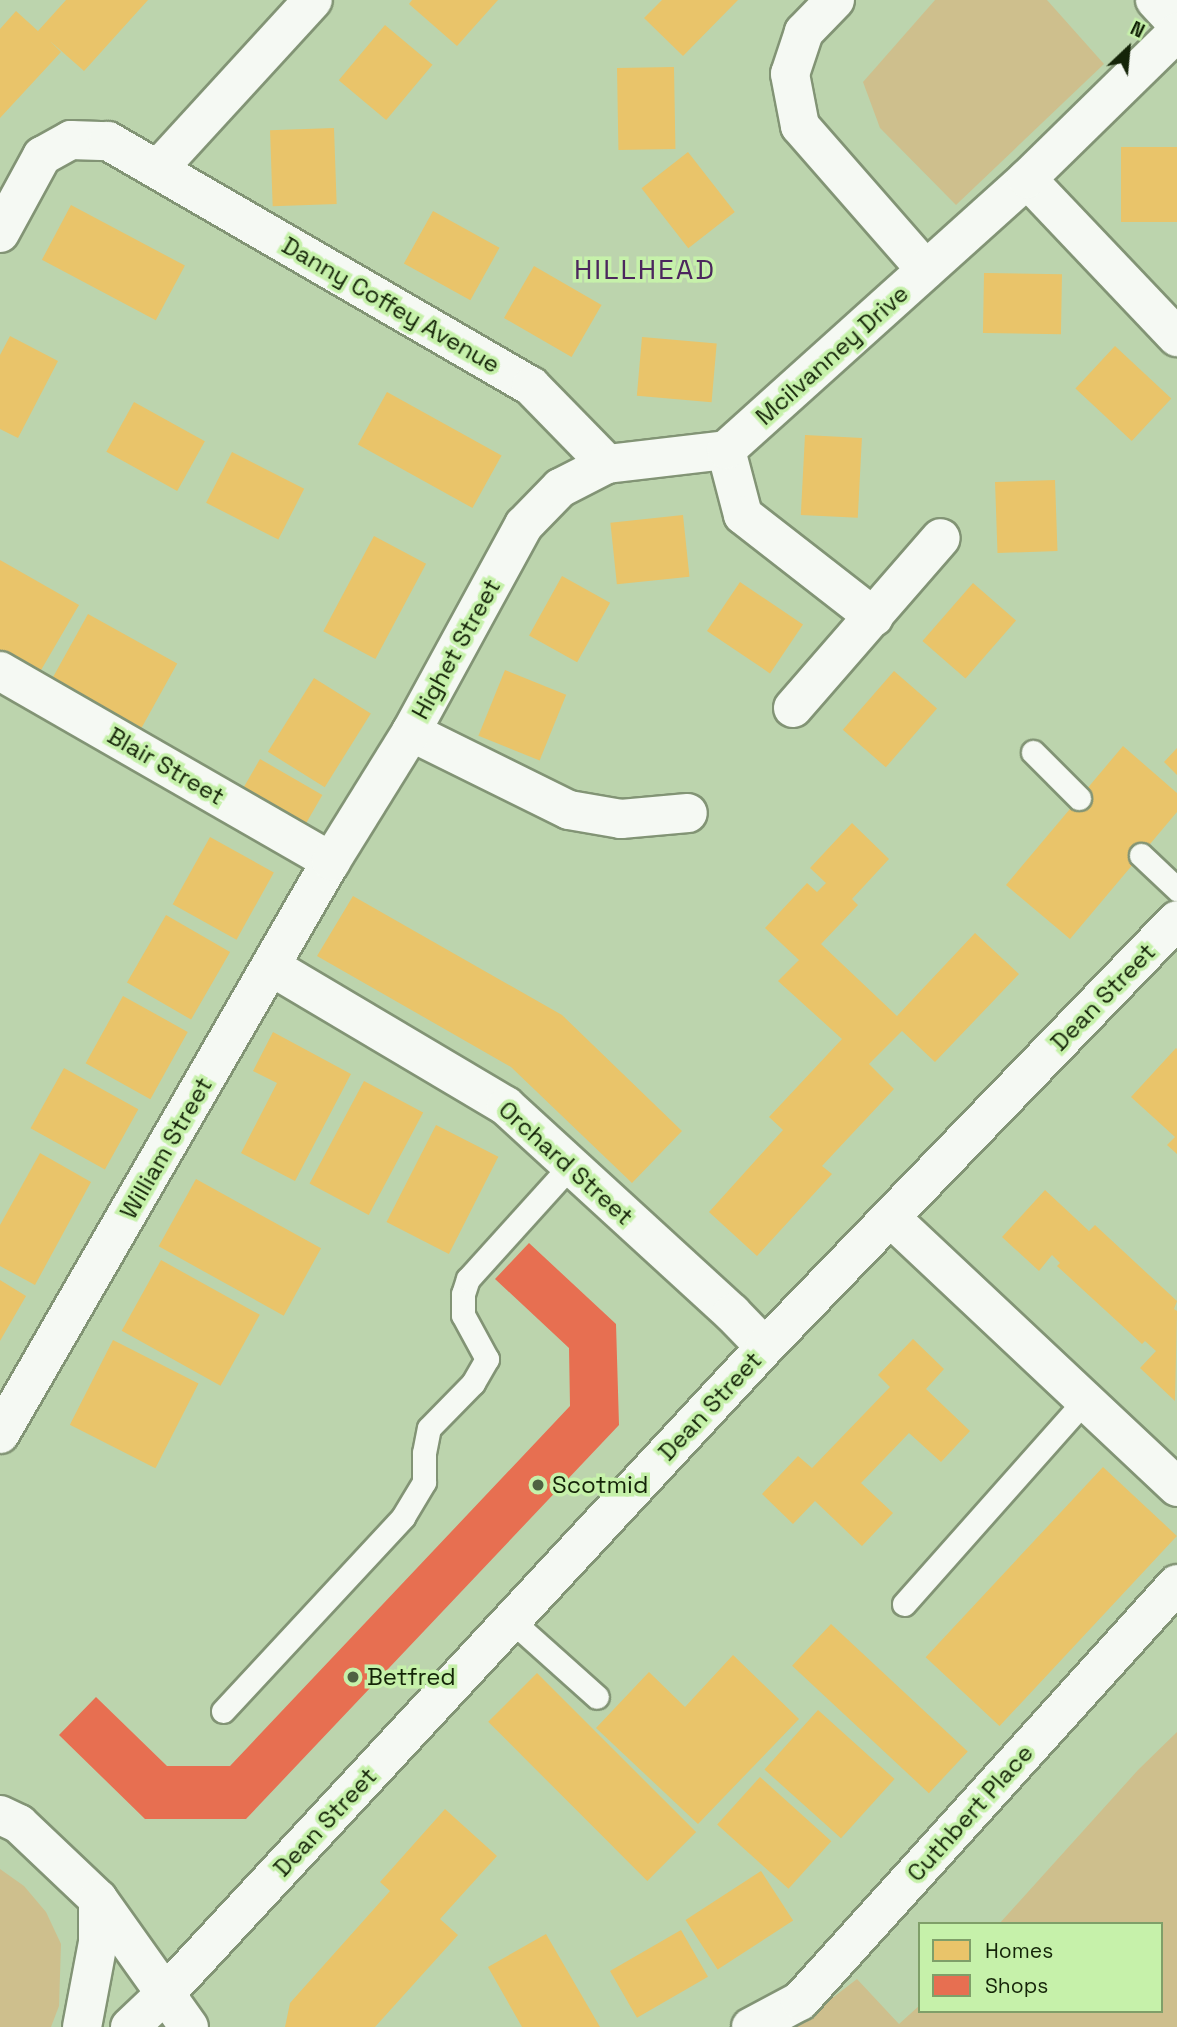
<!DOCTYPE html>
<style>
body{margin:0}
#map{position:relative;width:1177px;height:2027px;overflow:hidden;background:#bcd4ad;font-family:"Space Grotesk",sans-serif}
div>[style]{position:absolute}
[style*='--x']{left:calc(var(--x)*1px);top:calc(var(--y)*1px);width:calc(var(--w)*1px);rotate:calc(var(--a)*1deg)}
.green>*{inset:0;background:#cebf8d}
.homes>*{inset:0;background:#e9c46a;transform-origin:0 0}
.shops>*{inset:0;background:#e76f51}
.roads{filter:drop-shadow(2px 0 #829475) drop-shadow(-2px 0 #829475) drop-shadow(0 2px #829475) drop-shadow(0 -2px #829475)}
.lane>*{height:23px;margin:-11.5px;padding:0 11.5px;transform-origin:11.5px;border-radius:11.5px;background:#f5f9f3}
.street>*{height:38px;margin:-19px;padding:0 19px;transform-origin:19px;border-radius:19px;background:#f5f9f3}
.secondary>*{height:38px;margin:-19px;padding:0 19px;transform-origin:19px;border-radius:19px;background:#f5f9f3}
.primary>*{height:38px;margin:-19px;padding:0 19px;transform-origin:19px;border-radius:19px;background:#f5f9f3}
.dots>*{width:19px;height:19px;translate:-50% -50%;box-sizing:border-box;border:4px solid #c6f1aa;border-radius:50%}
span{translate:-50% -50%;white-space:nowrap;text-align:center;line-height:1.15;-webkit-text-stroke:7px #c6f1aa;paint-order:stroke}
.street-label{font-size:24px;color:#142408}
.poi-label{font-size:24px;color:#142408}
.left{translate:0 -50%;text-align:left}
.quarter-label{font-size:28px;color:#4c275e;letter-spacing:2px}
.legend{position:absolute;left:918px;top:1922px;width:245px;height:91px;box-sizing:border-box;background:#c6f1aa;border:2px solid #7f9f69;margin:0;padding:9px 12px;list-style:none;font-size:21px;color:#142408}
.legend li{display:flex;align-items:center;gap:14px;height:35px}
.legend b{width:35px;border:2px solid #7f9f69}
.north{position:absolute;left:1093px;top:14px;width:70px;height:70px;-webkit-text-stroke:5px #c6f1aa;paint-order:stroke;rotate:26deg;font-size:19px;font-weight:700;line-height:28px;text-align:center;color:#142408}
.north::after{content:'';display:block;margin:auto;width:24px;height:32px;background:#142408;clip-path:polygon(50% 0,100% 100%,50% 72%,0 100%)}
</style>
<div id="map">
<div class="green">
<div style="clip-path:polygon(935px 0,1047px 0,1104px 64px,956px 205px,880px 128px,863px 82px)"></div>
<div style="clip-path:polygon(1177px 1732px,1177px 2027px,783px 2027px,818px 2009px,857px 1979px,899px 2024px,920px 2005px,920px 2011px,1161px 2011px,1161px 1924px,999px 1924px,1138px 1770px)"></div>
<div style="clip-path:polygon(0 1869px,24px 1886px,46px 1912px,61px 1944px,59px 2006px,51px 2027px,0 2027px)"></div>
</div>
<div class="homes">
<div style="clip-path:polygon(66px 0,148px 0,84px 71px,50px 41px,61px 52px,0 118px,0 29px,16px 11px,38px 31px)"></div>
<div style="clip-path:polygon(412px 0,498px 0,457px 46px,409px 4px)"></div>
<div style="clip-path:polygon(662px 0,738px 0,683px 56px,644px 18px)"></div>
<div style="left:385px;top:25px;width:62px;height:72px;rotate:40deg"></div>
<div style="left:674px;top:67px;width:82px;height:57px;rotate:89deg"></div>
<div style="left:334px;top:128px;width:76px;height:64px;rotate:88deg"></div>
<div style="left:1177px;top:147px;width:75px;height:56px;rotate:90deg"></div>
<div style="left:688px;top:152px;width:76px;height:59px;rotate:52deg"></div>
<div style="left:71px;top:205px;width:129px;height:62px;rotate:28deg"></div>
<div style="left:433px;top:211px;width:76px;height:60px;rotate:29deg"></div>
<div style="left:534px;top:266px;width:78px;height:60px;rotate:30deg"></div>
<div style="left:984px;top:273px;width:78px;height:60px;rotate:1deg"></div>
<div style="clip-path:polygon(10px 336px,58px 361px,18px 438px,0 429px,0 355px)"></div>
<div style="left:642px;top:337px;width:75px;height:59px;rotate:5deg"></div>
<div style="left:1115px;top:346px;width:77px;height:58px;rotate:43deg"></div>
<div style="left:387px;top:392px;width:131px;height:60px;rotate:29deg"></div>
<div style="left:134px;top:402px;width:81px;height:57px;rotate:29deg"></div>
<div style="left:805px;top:435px;width:57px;height:80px;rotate:3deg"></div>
<div style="left:232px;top:452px;width:81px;height:57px;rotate:27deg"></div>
<div style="left:1055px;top:480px;width:71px;height:60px;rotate:88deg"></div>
<div style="left:683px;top:515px;width:62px;height:73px;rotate:84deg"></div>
<div style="left:374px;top:536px;width:59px;height:108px;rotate:28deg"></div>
<div style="clip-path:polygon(0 560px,79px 605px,37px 677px,0 656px)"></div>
<div style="left:562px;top:576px;width:55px;height:68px;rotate:29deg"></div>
<div style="left:740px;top:582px;width:76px;height:59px;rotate:34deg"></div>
<div style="left:973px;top:583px;width:57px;height:77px;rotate:41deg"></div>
<div style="left:88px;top:614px;width:102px;height:82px;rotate:29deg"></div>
<div style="left:505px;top:670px;width:66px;height:71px;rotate:22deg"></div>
<div style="left:894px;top:671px;width:57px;height:78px;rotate:41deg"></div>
<div style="left:314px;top:678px;width:67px;height:87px;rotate:32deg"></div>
<div style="clip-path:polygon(1123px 746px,1177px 793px,1177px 812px,1070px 939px,1006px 885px)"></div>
<div style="clip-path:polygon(1177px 748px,1177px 775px,1164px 762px)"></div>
<div style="left:260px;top:759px;width:72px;height:45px;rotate:30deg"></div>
<div style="clip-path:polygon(852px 823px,889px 859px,852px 899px,858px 905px,821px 944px,897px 1016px,975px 933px,1019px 974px,935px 1062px,902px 1031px,869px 1064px,894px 1089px,822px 1166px,832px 1174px,757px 1256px,709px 1212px,783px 1130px,769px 1117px,842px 1039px,778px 981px,799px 960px,765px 928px,807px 883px,817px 892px,826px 883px,810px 868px)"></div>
<div style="left:210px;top:837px;width:73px;height:77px;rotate:29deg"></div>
<div style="clip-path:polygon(353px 896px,562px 1015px,682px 1131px,632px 1183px,511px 1067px,317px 956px)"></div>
<div style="left:166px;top:915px;width:74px;height:78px;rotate:30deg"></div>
<div style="left:123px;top:996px;width:74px;height:77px;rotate:29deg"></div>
<div style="clip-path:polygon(273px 1032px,351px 1074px,295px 1181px,241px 1153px,277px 1083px,253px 1071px)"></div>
<div style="clip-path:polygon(1176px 1048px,1177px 1049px,1177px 1154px,1167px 1145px,1175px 1137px,1131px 1097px)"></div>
<div style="left:64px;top:1068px;width:85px;height:69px;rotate:29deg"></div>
<div style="left:364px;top:1081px;width:67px;height:116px;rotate:28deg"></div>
<div style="left:436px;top:1125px;width:70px;height:109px;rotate:27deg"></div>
<div style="clip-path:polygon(40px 1153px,91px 1182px,35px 1285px,0 1266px,0 1225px)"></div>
<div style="left:196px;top:1179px;width:143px;height:77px;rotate:29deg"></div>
<div style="clip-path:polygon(1045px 1190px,1089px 1231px,1095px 1225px,1177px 1301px,1174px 1309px,1177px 1311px,1175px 1401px,1140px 1368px,1156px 1351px,1145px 1341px,1142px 1344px,1057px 1266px,1060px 1263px,1052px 1255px,1039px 1271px,1002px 1237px)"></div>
<div style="left:161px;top:1260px;width:113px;height:81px;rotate:29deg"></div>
<div style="clip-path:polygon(0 1280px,26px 1296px,0 1341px)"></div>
<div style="clip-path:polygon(913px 1339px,944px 1369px,926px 1389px,970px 1431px,941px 1462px,909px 1433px,861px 1483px,893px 1513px,862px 1546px,815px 1501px,793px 1524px,762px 1494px,798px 1456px,812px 1468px,890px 1387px,878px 1375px)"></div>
<div style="left:113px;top:1340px;width:96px;height:95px;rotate:27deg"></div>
<div style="left:1103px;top:1467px;width:101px;height:260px;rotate:43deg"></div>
<div style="left:831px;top:1624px;width:187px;height:57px;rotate:43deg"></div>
<div style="clip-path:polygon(733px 1655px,799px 1719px,698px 1824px,596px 1728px,649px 1672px,685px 1707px)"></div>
<div style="left:537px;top:1673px;width:225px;height:69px;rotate:45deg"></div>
<div style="left:818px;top:1710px;width:103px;height:80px;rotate:42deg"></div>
<div style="left:760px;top:1777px;width:96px;height:64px;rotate:42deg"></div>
<div style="clip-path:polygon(445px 1809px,497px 1856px,440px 1919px,458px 1935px,375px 2027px,285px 2027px,290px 2003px,390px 1891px,380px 1882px)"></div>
<div style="left:761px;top:1871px;width:59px;height:90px;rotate:57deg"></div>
<div style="left:681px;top:1930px;width:54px;height:82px;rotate:60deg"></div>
<div style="clip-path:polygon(546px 1934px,600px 2027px,522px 2027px,488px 1967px)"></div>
</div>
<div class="shops">
<div style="clip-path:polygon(529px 1243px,616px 1324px,619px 1425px,246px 1819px,145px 1819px,59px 1735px,96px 1697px,167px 1766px,230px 1766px,570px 1406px,569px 1348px,495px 1279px)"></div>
</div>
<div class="roads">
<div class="lane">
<div style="--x:1033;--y:752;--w:65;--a:45"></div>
<div style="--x:1141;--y:855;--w:50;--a:43.4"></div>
<div style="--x:904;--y:1604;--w:273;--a:-48.4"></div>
<div style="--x:511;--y:1620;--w:115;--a:41.8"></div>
<div style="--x:223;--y:1711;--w:265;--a:-47.1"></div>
<div style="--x:403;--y:1517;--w:41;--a:-59"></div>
<div style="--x:424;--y:1482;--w:29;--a:-90"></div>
<div style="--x:424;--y:1453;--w:25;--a:-79"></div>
<div style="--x:429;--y:1428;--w:63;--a:-45.6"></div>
<div style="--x:473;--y:1383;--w:28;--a:-60"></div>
<div style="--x:487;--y:1359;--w:50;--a:-118.6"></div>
<div style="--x:463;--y:1315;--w:21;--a:-90"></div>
<div style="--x:463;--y:1294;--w:16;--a:-72"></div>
<div style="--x:468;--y:1279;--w:154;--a:-47.9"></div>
</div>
<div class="street">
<div style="--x:835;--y:0;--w:45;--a:134.1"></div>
<div style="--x:804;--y:32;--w:44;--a:108.4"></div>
<div style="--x:790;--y:74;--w:53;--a:79.1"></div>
<div style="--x:800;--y:126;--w:191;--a:48.8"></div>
<div style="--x:1155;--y:0;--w:33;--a:47"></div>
<div style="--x:158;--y:169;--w:229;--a:-47.5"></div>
<div style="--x:1027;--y:179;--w:218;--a:46.5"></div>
<div style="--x:0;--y:233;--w:88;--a:-61.4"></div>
<div style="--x:42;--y:156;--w:33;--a:-29"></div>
<div style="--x:71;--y:140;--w:37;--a:2"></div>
<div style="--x:108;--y:141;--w:489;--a:30.1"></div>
<div style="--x:531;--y:386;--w:109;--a:45.7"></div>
<div style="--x:726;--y:450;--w:67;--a:75.3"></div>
<div style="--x:743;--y:515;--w:166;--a:37.9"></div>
<div style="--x:0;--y:671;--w:382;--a:29.9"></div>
<div style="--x:793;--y:708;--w:225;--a:-49"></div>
<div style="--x:411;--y:732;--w:176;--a:26.3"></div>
<div style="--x:569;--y:810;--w:53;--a:9.8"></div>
<div style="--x:621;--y:819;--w:67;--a:-5.1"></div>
<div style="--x:272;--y:967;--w:272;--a:30.7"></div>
<div style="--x:506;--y:1106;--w:306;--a:42.5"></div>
<div style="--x:732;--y:1313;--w:47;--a:45.9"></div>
<div style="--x:891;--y:1218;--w:393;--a:43.2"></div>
<div style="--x:0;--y:1434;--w:662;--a:-59.99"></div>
<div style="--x:331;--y:861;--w:152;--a:-58.2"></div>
<div style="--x:411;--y:732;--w:236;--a:-61.4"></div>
<div style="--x:524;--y:525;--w:52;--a:-45.8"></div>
<div style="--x:560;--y:488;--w:53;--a:-27.1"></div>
<div style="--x:607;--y:464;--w:120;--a:-6.7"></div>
<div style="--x:726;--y:450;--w:405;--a:-42"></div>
<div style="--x:1027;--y:179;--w:210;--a:-44.4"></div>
<div style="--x:751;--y:2027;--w:55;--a:-28"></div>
<div style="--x:800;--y:2001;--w:562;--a:-47.88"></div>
</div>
<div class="secondary">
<div style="--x:166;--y:1993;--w:881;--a:-47.16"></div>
<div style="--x:765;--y:1347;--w:593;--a:-46.02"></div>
</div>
<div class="primary">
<div style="--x:0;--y:1815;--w:21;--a:25"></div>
<div style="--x:19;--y:1824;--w:109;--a:43.5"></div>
<div style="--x:98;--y:1899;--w:157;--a:54.6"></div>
<div style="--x:82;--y:2027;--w:86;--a:-79.3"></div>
<div style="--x:98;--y:1942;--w:43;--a:-90"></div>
<div style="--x:130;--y:2027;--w:50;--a:-43.4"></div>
</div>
</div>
<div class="dots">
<div style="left:538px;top:1485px;background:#4f6242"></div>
<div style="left:353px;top:1677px;background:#4f6242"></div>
</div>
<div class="street-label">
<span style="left:391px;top:305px;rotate:30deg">Danny Coffey Avenue</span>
<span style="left:832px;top:355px;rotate:-42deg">Mcilvanney Drive</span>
<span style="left:456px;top:649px;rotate:-61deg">Highet Street</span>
<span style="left:166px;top:766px;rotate:30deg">Blair Street</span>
<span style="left:1103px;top:997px;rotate:-46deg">Dean Street</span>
<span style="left:166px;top:1148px;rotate:-60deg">William Street</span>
<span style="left:566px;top:1163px;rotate:42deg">Orchard Street</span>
<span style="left:710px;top:1406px;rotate:-47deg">Dean Street</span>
<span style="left:970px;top:1813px;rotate:-48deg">Cuthbert Place</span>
<span style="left:325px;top:1822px;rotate:-47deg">Dean Street</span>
</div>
<div class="poi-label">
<span class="left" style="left:552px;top:1485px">Scotmid</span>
<span class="left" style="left:367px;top:1677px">Betfred</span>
</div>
<div class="quarter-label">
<span style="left:645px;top:269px">HILLHEAD</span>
</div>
<ul class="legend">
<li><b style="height:19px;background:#e9c46a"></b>Homes</li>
<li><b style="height:19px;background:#e76f51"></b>Shops</li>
</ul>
<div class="north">N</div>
</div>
